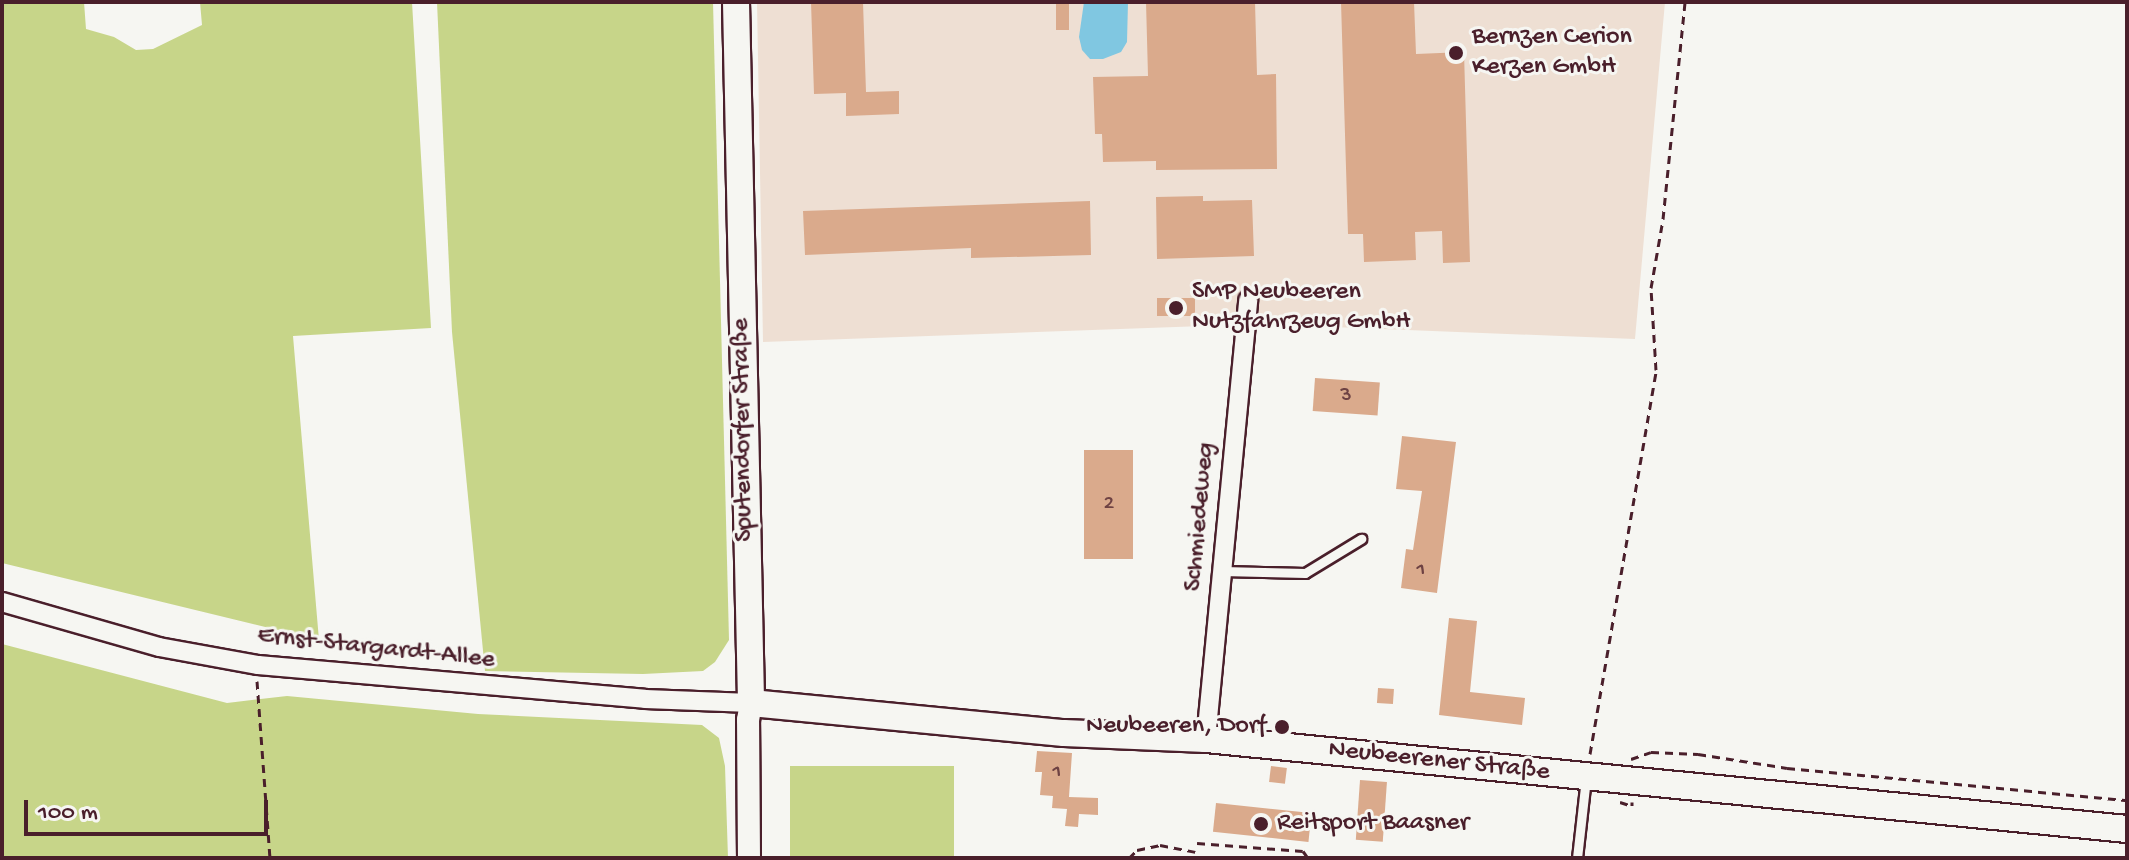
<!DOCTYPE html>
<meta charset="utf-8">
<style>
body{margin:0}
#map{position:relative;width:2129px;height:860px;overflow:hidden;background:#f6f6f2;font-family:"Gochi Hand",sans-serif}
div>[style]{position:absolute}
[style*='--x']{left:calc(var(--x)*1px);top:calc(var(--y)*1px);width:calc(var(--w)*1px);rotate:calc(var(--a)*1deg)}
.built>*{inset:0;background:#eedfd3}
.green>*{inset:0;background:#c7d589;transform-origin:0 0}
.water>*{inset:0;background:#80c7e1}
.building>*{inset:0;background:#daaa8c;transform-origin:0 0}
.path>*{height:3px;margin-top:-1.5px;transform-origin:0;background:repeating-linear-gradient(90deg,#4a1f2b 0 8px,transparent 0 14px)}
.roads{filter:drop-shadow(2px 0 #4a1f2b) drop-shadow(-2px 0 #4a1f2b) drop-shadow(0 2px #4a1f2b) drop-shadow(0 -2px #4a1f2b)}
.service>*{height:9px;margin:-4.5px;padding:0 4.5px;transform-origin:4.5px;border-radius:4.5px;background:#f6f6f2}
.minor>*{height:18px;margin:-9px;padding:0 9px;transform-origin:9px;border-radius:9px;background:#f6f6f2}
.tertiary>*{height:22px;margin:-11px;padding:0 11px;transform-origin:11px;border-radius:11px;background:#f6f6f2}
.secondary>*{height:26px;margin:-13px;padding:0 13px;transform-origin:13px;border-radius:13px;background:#f6f6f2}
.dots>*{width:22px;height:22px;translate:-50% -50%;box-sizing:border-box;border:4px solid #f6f6f2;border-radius:50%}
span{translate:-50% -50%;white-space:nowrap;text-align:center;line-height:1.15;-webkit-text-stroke:6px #f6f6f2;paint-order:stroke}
.number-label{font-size:22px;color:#6e4243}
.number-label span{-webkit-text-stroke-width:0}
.poi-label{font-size:26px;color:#4a1f2b}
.left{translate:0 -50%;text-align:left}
.right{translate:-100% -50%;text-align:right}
.street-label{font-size:26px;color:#4a1f2b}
.frame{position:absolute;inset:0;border:4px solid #4a1f2b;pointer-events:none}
.scale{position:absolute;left:24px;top:800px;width:244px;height:36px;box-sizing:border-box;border:4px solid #4a1f2b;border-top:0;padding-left:10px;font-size:24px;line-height:28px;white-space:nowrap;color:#4a1f2b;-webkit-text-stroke:6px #f6f6f2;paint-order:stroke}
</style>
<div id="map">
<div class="built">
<div style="clip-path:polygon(757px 2px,1665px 2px,1635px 339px,1259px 324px,763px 342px)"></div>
</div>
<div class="green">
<div style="clip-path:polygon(2px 2px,84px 2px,86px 29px,114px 37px,136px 50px,153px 49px,202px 25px,200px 2px,412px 2px,431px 328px,293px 336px,319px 640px,2px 563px)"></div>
<div style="clip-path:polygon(437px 2px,713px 2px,729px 640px,715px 662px,703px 671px,643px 674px,485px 671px,452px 332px)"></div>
<div style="clip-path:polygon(2px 644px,227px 703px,287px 696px,478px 714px,702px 725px,719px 738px,725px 766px,728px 858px,2px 858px)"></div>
<div style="left:790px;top:766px;width:164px;height:92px"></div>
</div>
<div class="water">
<div style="clip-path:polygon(1084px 2px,1128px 2px,1127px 42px,1121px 52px,1103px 59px,1090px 59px,1082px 50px,1079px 37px)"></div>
</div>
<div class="building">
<div style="clip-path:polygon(811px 2px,863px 2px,866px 92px,899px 91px,899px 114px,846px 116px,846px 93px,814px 94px)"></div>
<div style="left:1056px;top:2px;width:13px;height:28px"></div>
<div style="clip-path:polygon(1146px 2px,1255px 2px,1257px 75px,1276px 74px,1277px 169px,1156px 170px,1156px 161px,1103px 162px,1102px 134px,1095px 134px,1093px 77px,1148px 76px)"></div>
<div style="clip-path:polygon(1341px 2px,1414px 2px,1416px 54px,1464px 52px,1470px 262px,1443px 263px,1442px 231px,1415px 232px,1416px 260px,1364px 262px,1363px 234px,1348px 234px)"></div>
<div style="clip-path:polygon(1203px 196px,1203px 201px,1252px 200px,1254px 256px,1157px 259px,1156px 197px)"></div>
<div style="clip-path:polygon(1090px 201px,1091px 255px,971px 258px,971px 248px,805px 255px,803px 211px)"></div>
<div style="left:1195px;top:298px;width:18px;height:38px;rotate:90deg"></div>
<div style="left:1315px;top:378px;width:65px;height:33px;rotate:4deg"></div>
<div style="clip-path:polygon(1402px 436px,1456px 442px,1437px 593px,1401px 588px,1406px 549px,1413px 550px,1422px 491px,1396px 489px)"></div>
<div style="left:1084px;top:450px;width:49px;height:109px"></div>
<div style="clip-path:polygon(1449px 618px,1477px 621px,1470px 692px,1525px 698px,1522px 725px,1439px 715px)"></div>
<div style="left:1378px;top:688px;width:16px;height:15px;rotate:4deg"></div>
<div style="clip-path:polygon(1037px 751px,1072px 753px,1069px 797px,1098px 798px,1098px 815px,1079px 814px,1078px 827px,1065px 826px,1067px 809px,1052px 808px,1053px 796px,1040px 795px,1042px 772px,1035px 772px)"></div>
<div style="left:1271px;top:766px;width:16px;height:16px;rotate:7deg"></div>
<div style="left:1360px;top:780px;width:27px;height:60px;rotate:4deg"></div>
<div style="left:1216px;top:803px;width:96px;height:29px;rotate:6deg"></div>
</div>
<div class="path">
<div style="--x:257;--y:681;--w:177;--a:85.8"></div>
<div style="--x:1590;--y:754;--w:390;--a:-80.2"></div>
<div style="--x:1656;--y:370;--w:82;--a:-93.5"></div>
<div style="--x:1651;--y:288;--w:70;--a:-80.1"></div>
<div style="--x:1663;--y:219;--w:218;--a:-84.2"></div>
<div style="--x:1631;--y:759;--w:21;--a:-19"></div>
<div style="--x:1651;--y:752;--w:47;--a:2.4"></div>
<div style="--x:1698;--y:754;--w:90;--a:8.9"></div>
<div style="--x:1787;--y:768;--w:342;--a:5.4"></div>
<div style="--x:1620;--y:802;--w:13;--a:18"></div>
<div style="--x:1632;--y:806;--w:4;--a:-90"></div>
<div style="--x:1197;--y:843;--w:106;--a:4.3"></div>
<div style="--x:1303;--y:851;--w:9;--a:54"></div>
<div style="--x:1129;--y:858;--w:11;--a:-45"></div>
<div style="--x:1137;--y:850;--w:24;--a:-12"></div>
<div style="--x:1160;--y:845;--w:36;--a:11"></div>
</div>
<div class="roads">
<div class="service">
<div style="--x:1222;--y:571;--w:83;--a:1.4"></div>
<div style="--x:1305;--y:573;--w:66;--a:-31.3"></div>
<div style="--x:1577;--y:858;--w:81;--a:-83.6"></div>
</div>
<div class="minor">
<div style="--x:2;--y:602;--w:163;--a:16"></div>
<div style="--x:159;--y:647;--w:101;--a:10.3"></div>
<div style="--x:258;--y:665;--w:388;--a:5"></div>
<div style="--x:645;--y:699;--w:106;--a:2.2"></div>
<div style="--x:1206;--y:739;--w:441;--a:-84.5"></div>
</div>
<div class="tertiary">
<div style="--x:749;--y:858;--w:138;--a:-90.4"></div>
<div style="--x:748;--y:720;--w:17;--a:-80"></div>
</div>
<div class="secondary">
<div style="--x:736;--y:2;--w:701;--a:88.77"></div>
<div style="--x:751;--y:703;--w:314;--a:5.5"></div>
<div style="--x:1064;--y:733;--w:142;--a:2.4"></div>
<div style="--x:1206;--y:739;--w:925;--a:5.58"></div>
</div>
</div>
<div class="dots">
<div style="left:1456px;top:53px;background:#4a1f2b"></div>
<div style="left:1176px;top:308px;background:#4a1f2b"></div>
<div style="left:1282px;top:727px;background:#4a1f2b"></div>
<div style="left:1261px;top:824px;background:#4a1f2b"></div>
</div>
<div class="number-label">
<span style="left:1346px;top:397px">3</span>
<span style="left:1109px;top:505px">2</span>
<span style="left:1421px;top:571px">1</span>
<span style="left:1057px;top:773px">1</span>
</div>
<div class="poi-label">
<span class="left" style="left:1472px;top:53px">Bernzen Cerion<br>Kerzen GmbH</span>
<span class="left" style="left:1192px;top:308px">SMP Neubeeren<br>Nutzfahrzeug GmbH</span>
<span class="right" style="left:1266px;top:727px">Neubeeren, Dorf</span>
<span class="left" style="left:1277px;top:824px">Reitsport Baasner</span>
</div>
<div class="street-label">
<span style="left:744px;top:430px;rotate:-91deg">Sputendorfer Straße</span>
<span style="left:1201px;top:517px;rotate:-85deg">Schmiedeweg</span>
<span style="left:376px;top:649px;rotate:6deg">Ernst-Stargardt-Allee</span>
<span style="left:1439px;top:762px;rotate:6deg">Neubeerener Straße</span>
</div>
<div class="frame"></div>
<div class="scale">100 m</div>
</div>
